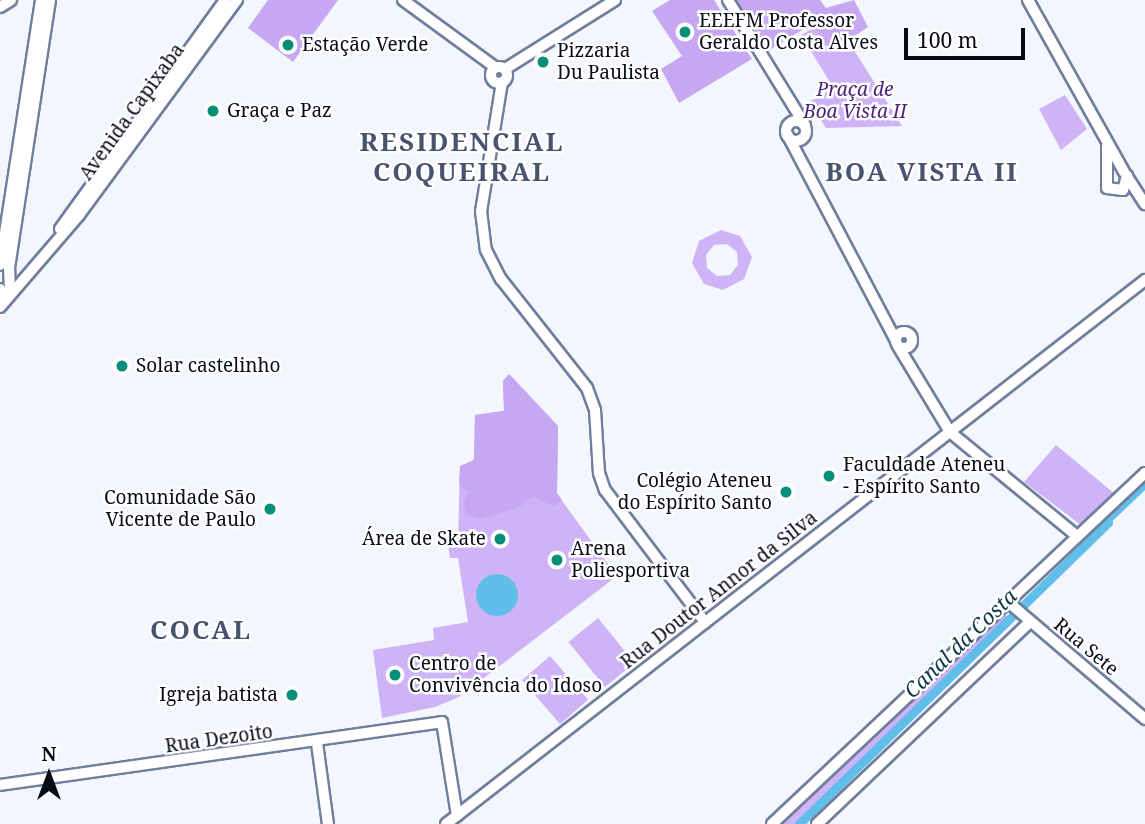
<!DOCTYPE html>
<meta charset="utf-8">
<style>
body{margin:0}
#map{position:relative;width:1145px;height:824px;overflow:hidden;background:#f3f6fd;font-family:"Noto Serif",serif}
div>[style]{position:absolute}
[style*='--x']{left:calc(var(--x)*1px);top:calc(var(--y)*1px);width:calc(var(--w)*1px);rotate:calc(var(--a)*1deg)}
.green>*{inset:0;background:#ceb3f6;transform-origin:0 0}
.forest>*{inset:0;background:#c5a7f2}
.water>*{inset:0;background:#60bee9}
.round{border-radius:50%}
.canal>*{height:9px;margin:-4.5px;padding:0 4.5px;transform-origin:4.5px;border-radius:4.5px;background:#60bee9}
.roads{filter:drop-shadow(2px 0 #717e9d) drop-shadow(-2px 0 #717e9d) drop-shadow(0 2px #717e9d) drop-shadow(0 -2px #717e9d)}
.secondary>*{height:10px;margin:-5px;padding:0 5px;transform-origin:5px;border-radius:5px;background:#fff}
.secondary>.ring{margin:-5px;padding:0;box-sizing:content-box;background:none;border:10px solid #fff;border-radius:50%}
.dots>*{width:19px;height:19px;translate:-50% -50%;box-sizing:border-box;border:4px solid #fff;border-radius:50%}
span{translate:-50% -50%;white-space:nowrap;text-align:center;line-height:1.15;-webkit-text-stroke:5px #fff;paint-order:stroke}
.poi-label{font-size:19px;color:#070b16}
.left{translate:0 -50%;text-align:left}
.right{translate:-100% -50%;text-align:right}
.park-label{font-size:19px;color:#491e73;font-style:italic}
.street-label{font-size:19px;color:#070b16}
.water-label{font-size:21px;color:#0b3748;font-style:italic}
.district-label{font-size:26px;color:#47536f;font-weight:700;letter-spacing:2px}
.north{position:absolute;left:14px;top:740px;width:70px;height:70px;-webkit-text-stroke:5px #fff;paint-order:stroke;rotate:0deg;font-size:19px;font-weight:700;line-height:28px;text-align:center;color:#070b16}
.north::after{content:'';display:block;margin:auto;width:24px;height:32px;background:#070b16;clip-path:polygon(50% 0,100% 100%,50% 72%,0 100%)}
.scale{position:absolute;left:904px;top:28px;width:121px;height:32px;box-sizing:border-box;border:4px solid #070b16;border-top:0;padding-left:9px;font-size:21px;line-height:24px;white-space:nowrap;color:#070b16;-webkit-text-stroke:5px #fff;paint-order:stroke}
</style>
<div id="map">
<div class="green">
<div style="clip-path:polygon(833px 17px,902px 126px,826px 128px,809px 102px,833px 87px,801px 35px)"></div>
<div style="clip-path:polygon(1065px 95px,1087px 129px,1061px 150px,1039px 109px)"></div>
<div style="clip-path:polygon(evenodd,721px 230px,740px 236px,752px 257px,744px 279px,723px 290px,704px 284px,692px 263px,699px 241px,721px 230px,727px 244px,737px 252px,738px 265px,730px 275px,717px 276px,707px 268px,706px 255px,714px 245px,727px 244px)"></div>
<div style="clip-path:polygon(509px 374px,558px 426px,557px 494px,617px 576px,459px 697px,435px 707px,382px 718px,373px 650px,434px 640px,433px 628px,468px 622px,458px 558px,450px 558px,448px 544px,458px 543px,460px 466px,474px 460px,475px 415px,504px 411px,503px 381px)"></div>
<div style="clip-path:polygon(1056px 445px,1115px 494px,1081px 525px,1024px 482px)"></div>
<div style="clip-path:polygon(1002px 612px,1012px 623px,800px 824px,783px 824px)"></div>
<div style="left:598px;top:618px;width:58px;height:38px;rotate:51deg"></div>
<div style="left:550px;top:656px;width:58px;height:37px;rotate:49deg"></div>
</div>
<div class="forest">
<div style="clip-path:polygon(268px 0,338px 0,293px 62px,248px 28px)"></div>
<div style="clip-path:polygon(670px 0,714px 0,752px 59px,679px 103px,661px 69px,682px 56px,652px 11px)"></div>
<div style="clip-path:polygon(732px 0,820px 0,826px 8px,854px 0,868px 27px,832px 51px,812px 24px,766px 52px)"></div>
<div style="clip-path:polygon(509px 374px,558px 426px,557px 493px,562px 500px,554px 507px,534px 496px,518px 508px,479px 519px,467px 515px,463px 504px,468px 492px,459px 484px,460px 466px,474px 460px,475px 415px,504px 411px,503px 381px)"></div>
</div>
<div class="water">
<div style="clip-path:polygon(1145px 482px,1145px 490px,1101px 532px,1098px 528px)"></div>
<div class="round" style="left:476px;top:574px;width:42px;height:42px"></div>
</div>
<div class="canal">
<div style="--x:799;--y:824;--w:432;--a:-44.3"></div>
</div>
<div class="roads">
<div class="secondary">
<div style="--x:403;--y:0;--w:114;--a:36.1"></div>
<div style="--x:728;--y:0;--w:147;--a:58.4"></div>
<div style="--x:1028;--y:0;--w:197;--a:60.8"></div>
<div style="--x:0;--y:7;--w:13;--a:-32"></div>
<div class="ring" style="left:491px;top:67px;width:6px;height:6px"></div>
<div style="--x:505;--y:69;--w:130;--a:-32.1"></div>
<div style="--x:502;--y:82;--w:131;--a:99.2"></div>
<div style="--x:481;--y:211;--w:39;--a:83"></div>
<div style="--x:486;--y:250;--w:33;--a:63"></div>
<div style="--x:501;--y:279;--w:139;--a:51.7"></div>
<div style="--x:587;--y:388;--w:23;--a:70"></div>
<div style="--x:595;--y:410;--w:63;--a:86.4"></div>
<div style="--x:599;--y:473;--w:18;--a:71"></div>
<div style="--x:605;--y:490;--w:166;--a:52.9"></div>
<div class="ring" style="left:786px;top:121px;width:10px;height:10px"></div>
<div style="--x:787;--y:134;--w:234;--a:62.2"></div>
<div style="--x:1107;--y:146;--w:42;--a:90"></div>
<div style="--x:1107;--y:188;--w:16;--a:7"></div>
<div style="--x:1123;--y:190;--w:15;--a:-74"></div>
<div style="--x:1126;--y:175;--w:35;--a:57"></div>
<div style="--x:60;--y:229;--w:282;--a:-54.2"></div>
<div style="--x:0;--y:265;--w:268;--a:-81.2"></div>
<div style="--x:0;--y:289;--w:14;--a:78"></div>
<div style="--x:10;--y:294;--w:26;--a:-92"></div>
<div style="--x:9;--y:268;--w:271;--a:-81.3"></div>
<div style="--x:0;--y:307;--w:121;--a:-49.3"></div>
<div style="--x:79;--y:215;--w:267;--a:-53.7"></div>
<div class="ring" style="left:896px;top:332px;width:6px;height:6px"></div>
<div style="--x:898;--y:346;--w:100;--a:58.8"></div>
<div style="--x:950;--y:432;--w:164;--a:39.3"></div>
<div style="--x:1007;--y:601;--w:182;--a:40.5"></div>
<div style="--x:317;--y:743;--w:82;--a:82.3"></div>
<div style="--x:0;--y:785;--w:446;--a:-8.1"></div>
<div style="--x:442;--y:722;--w:95;--a:80.9"></div>
<div style="--x:446;--y:824;--w:886;--a:-37.89"></div>
<div style="--x:772;--y:824;--w:512;--a:-43.26"></div>
<div style="--x:817;--y:824;--w:292;--a:-43.5"></div>
</div>
</div>
<div class="dots">
<div style="left:685px;top:32px;background:#068f78"></div>
<div style="left:288px;top:45px;background:#068f78"></div>
<div style="left:543px;top:62px;background:#068f78"></div>
<div style="left:213px;top:111px;background:#068f78"></div>
<div style="left:122px;top:366px;background:#068f78"></div>
<div style="left:829px;top:476px;background:#068f78"></div>
<div style="left:786px;top:492px;background:#068f78"></div>
<div style="left:270px;top:509px;background:#068f78"></div>
<div style="left:500px;top:539px;background:#068f78"></div>
<div style="left:557px;top:560px;background:#068f78"></div>
<div style="left:395px;top:675px;background:#068f78"></div>
<div style="left:292px;top:695px;background:#068f78"></div>
</div>
<div class="poi-label">
<span class="left" style="left:699px;top:32px">EEEFM Professor<br>Geraldo Costa Alves</span>
<span class="left" style="left:302px;top:45px">Estação Verde</span>
<span class="left" style="left:557px;top:62px">Pizzaria<br>Du Paulista</span>
<span class="left" style="left:227px;top:111px">Graça e Paz</span>
<span class="left" style="left:136px;top:366px">Solar castelinho</span>
<span class="left" style="left:843px;top:476px">Faculdade Ateneu<br>- Espírito Santo</span>
<span class="right" style="left:772px;top:492px">Colégio Ateneu<br>do Espírito Santo</span>
<span class="right" style="left:256px;top:509px">Comunidade São<br>Vicente de Paulo</span>
<span class="right" style="left:486px;top:539px">Área de Skate</span>
<span class="left" style="left:571px;top:560px">Arena<br>Poliesportiva</span>
<span class="left" style="left:409px;top:675px">Centro de<br>Convivência do Idoso</span>
<span class="right" style="left:278px;top:695px">Igreja batista</span>
</div>
<div class="park-label">
<span style="left:855px;top:101px">Praça de<br>Boa Vista II</span>
</div>
<div class="street-label">
<span style="left:132px;top:112px;rotate:-54deg">Avenida Capixaba</span>
<span style="left:719px;top:590px;rotate:-38deg">Rua Doutor Annor da Silva</span>
<span style="left:1086px;top:647px;rotate:40deg">Rua Sete</span>
<span style="left:219px;top:739px;rotate:-8deg">Rua Dezoito</span>
</div>
<div class="water-label">
<span style="left:960px;top:643px;rotate:-44deg">Canal da Costa</span>
</div>
<div class="district-label">
<span style="left:462px;top:157px">RESIDENCIAL<br>COQUEIRAL</span>
<span style="left:922px;top:172px">BOA VISTA II</span>
<span style="left:201px;top:630px">COCAL</span>
</div>
<div class="north">N</div>
<div class="scale">100 m</div>
</div>
